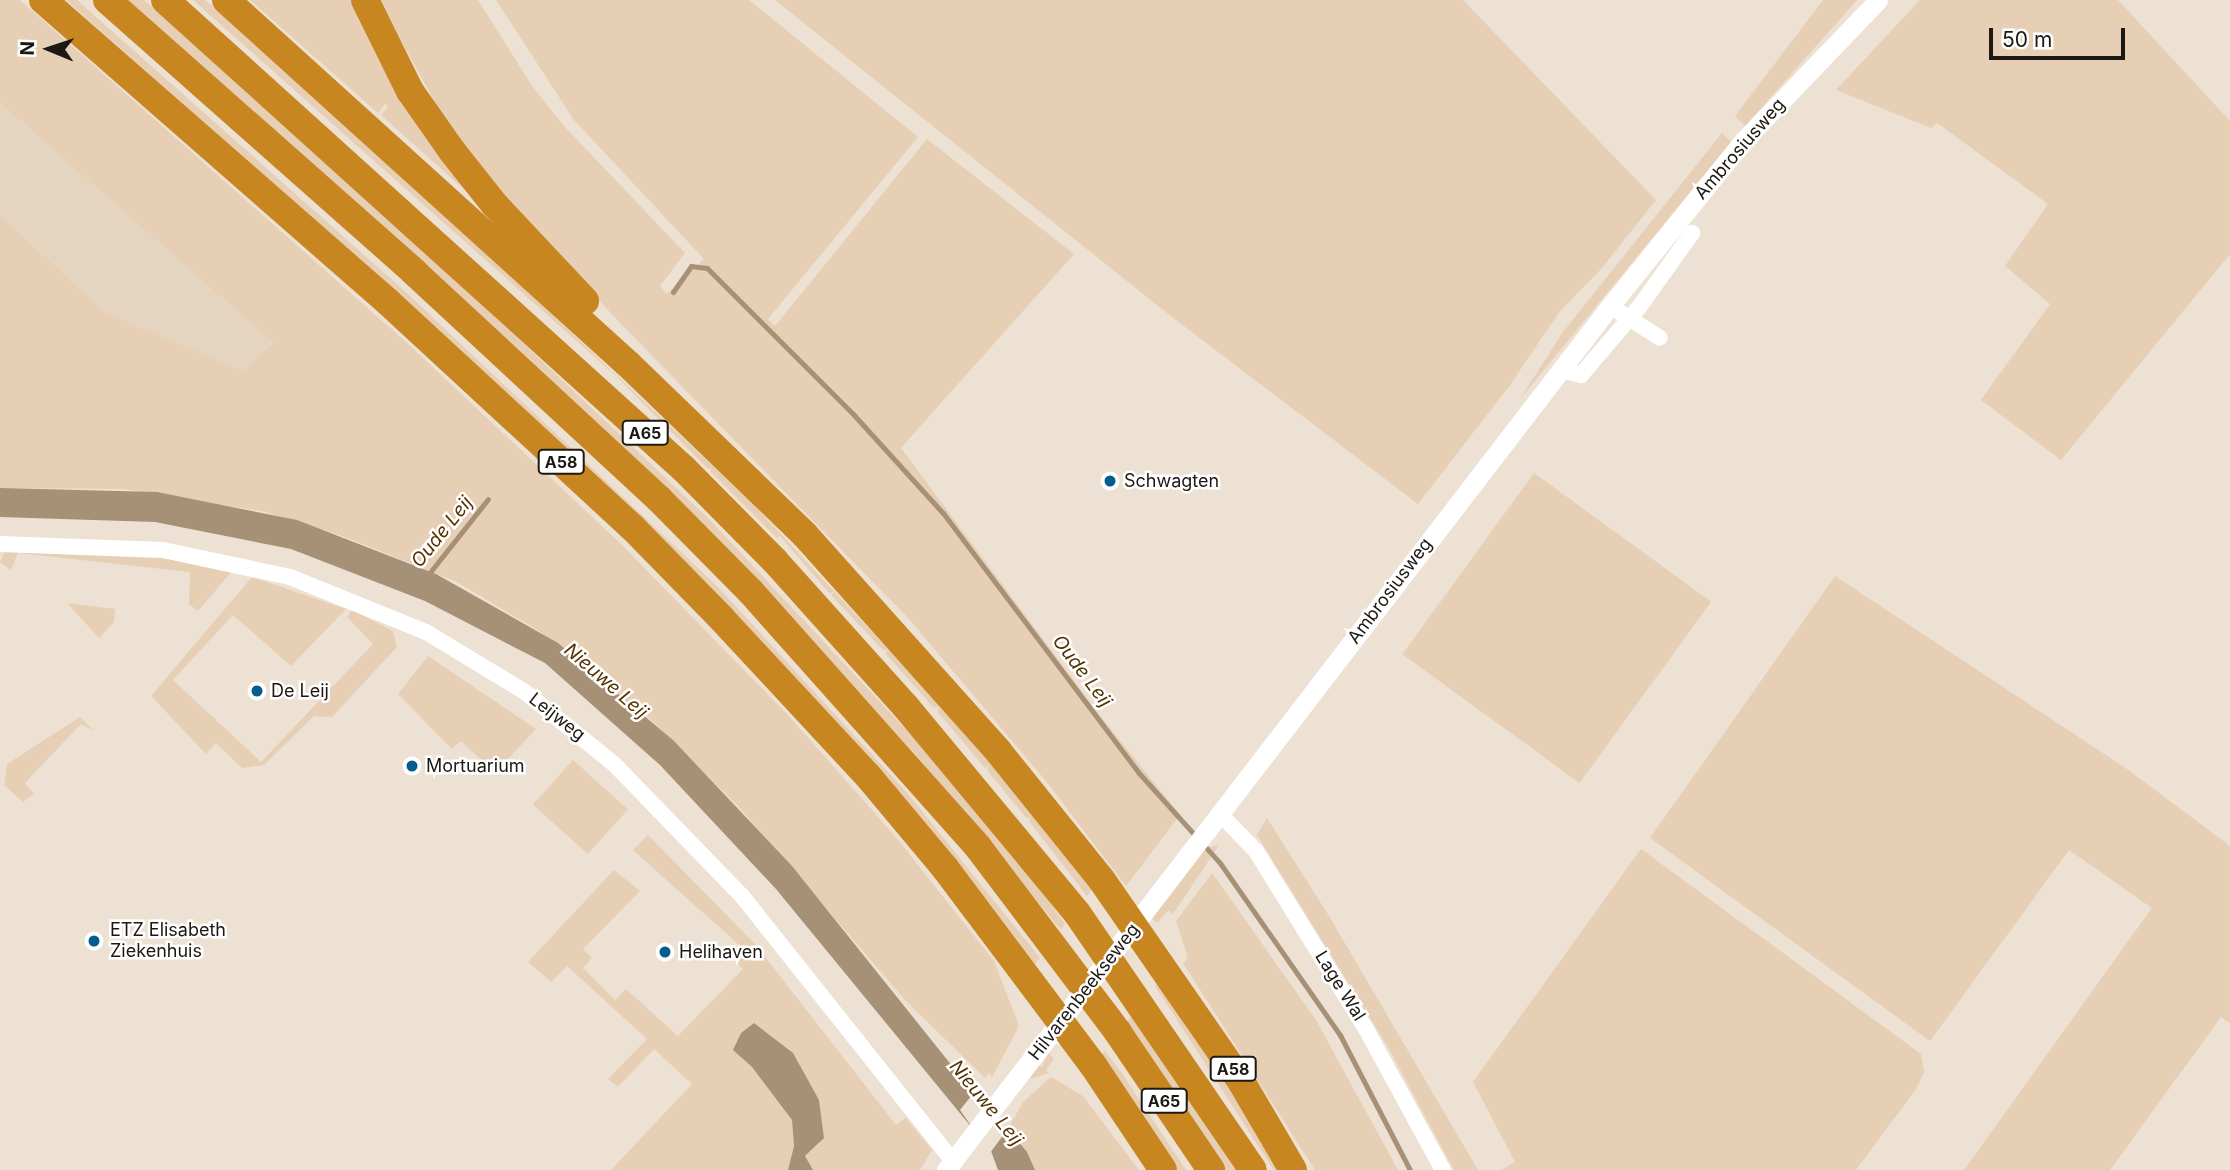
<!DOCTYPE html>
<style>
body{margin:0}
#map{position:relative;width:2230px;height:1170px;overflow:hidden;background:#ede1d3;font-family:Inter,sans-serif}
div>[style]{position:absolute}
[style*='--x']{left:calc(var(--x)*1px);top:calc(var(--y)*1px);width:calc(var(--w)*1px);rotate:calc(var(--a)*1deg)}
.built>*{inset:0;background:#e5d4c0}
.green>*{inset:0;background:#e6cfb4;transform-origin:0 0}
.water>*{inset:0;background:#a79176}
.pier>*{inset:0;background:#ede1d3}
.stream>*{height:5px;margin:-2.5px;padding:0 2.5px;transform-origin:2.5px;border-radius:2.5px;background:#a79176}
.minor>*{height:16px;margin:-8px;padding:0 8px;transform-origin:8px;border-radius:8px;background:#fff}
.tertiary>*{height:19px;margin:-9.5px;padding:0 9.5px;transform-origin:9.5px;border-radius:9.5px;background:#fff}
.motorway>*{height:28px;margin:-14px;padding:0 14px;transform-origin:14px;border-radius:14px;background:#c88621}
.dots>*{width:19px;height:19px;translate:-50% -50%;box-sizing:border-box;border:4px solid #fff;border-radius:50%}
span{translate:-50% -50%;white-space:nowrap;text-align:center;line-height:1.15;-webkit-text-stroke:5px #fff;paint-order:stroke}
.shield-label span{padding:2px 5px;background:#fff;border:2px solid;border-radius:5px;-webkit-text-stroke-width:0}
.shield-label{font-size:16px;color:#1c1813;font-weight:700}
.street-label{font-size:18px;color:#1c1813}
.poi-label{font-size:18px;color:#1c1813}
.left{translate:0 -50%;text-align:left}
.water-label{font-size:19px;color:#533300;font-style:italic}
.north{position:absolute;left:14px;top:14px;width:70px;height:70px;-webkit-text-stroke:5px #fff;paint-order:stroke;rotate:272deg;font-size:19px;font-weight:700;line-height:28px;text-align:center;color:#1c1813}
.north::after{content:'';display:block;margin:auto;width:24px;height:32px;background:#1c1813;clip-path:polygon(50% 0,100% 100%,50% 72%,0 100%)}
.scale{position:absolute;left:1989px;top:28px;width:136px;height:32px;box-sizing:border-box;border:4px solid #1c1813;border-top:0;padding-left:9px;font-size:21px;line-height:24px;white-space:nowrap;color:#1c1813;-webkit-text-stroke:5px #fff;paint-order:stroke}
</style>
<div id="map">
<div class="built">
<div style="clip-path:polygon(0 103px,273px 341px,243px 372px,106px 313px,0 215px)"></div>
</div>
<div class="green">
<div style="clip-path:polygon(0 0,20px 0,407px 343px,621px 544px,786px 713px,895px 836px,994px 961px,1019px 1026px,992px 1077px,989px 1073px,985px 1078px,906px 1001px,738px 806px,649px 718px,539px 631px,457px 582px,345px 537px,262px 511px,122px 489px,0 488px,0 215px,106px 313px,243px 371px,273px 342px,0 103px)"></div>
<div style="clip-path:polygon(66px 0,77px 0,408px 294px,718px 587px,909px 795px,1040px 958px,1035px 964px,979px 893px,288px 197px)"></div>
<div style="clip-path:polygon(125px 0,144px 0,381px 209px,709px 519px,925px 750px,1041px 890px,1065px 924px,1061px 930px,915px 754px,785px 612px)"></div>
<div style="clip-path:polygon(193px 0,205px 0,423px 193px,753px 504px,969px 736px,1092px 890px,1087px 896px,1029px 821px,1031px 817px,1027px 819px,987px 770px,989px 765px,985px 768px,937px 711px,940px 707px,934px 708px,885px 653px,888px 649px,883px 650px,831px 595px,834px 592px,829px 593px,780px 536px,777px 538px,710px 471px,712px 468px,708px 469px,615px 375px)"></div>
<div style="clip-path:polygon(250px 0,358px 0,486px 209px,381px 115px,388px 107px,385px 104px,378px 113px)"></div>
<div style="clip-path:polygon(379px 0,478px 0,532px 86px,564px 126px,685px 253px,660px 286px,667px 294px,704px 259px,574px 120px,496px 0,749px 0,918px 137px,768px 319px,775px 326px,927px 139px,1074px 254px,901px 448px,1098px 713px,1180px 815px,1126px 886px,1046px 781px,909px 619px,620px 323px,495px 187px,448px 126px)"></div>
<div style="clip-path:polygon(775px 0,1463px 0,1656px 200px,1602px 268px,1560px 311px,1510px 385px,1418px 504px,1172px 317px)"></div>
<div style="clip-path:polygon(1823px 0,1857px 0,1745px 126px,1735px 116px)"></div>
<div style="clip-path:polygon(1920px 0,2118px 0,2230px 121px,2230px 254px,2061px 460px,1981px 400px,2050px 304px,2005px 266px,2048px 204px,1937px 123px,1931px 128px,1836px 90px)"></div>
<div style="clip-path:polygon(1722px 133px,1731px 142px,1520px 399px,1563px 332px)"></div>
<div style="left:1534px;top:473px;width:219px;height:224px;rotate:36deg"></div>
<div style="clip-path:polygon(5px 551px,125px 551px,233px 570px,198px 611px,189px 604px,190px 572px,18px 553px,11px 570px,0 562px)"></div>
<div style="clip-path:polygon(1835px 576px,2127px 769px,2230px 846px,2230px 1023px,2221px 1017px,2110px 1170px,1964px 1170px,2152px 908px,2069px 850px,1930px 1041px,1650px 838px)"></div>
<div style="clip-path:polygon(252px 577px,346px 609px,291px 666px,233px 615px,173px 680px,261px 762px,373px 644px,347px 617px,352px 610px,393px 631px,397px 647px,332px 717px,314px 716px,264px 765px,242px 768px,216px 743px,206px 754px,151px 696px)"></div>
<div style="clip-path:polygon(67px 603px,115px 609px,114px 622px,99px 638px)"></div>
<div style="clip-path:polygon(428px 656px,536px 729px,495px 773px,461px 741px,452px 749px,398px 694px)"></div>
<div style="clip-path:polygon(80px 717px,94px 731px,81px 724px,25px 783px,34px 794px,23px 802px,4px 785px,7px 764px)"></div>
<div style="left:573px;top:760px;width:74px;height:60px;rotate:42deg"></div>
<div style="clip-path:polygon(1267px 818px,1329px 916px,1478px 1170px,1454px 1170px,1388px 1047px,1257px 835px)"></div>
<div style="clip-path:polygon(648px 835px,755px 944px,896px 1125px,906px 1118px,932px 1150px,920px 1170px,813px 1170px,805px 1156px,819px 1144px,819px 1100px,733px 1050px,752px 1067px,792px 1120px,794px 1146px,788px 1170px,611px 1170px,692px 1084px,654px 1049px,618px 1087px,608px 1079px,647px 1039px,567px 966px,551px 982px,528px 962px,614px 870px,640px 891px,583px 949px,592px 958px,583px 968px,615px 1000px,626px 989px,678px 1036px,743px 969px,737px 963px,747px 952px,633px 850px)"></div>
<div style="clip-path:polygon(1219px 845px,1173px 914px,1169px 910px,1157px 923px,1151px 917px,1203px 849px)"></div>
<div style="clip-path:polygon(1641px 849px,1921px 1054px,1924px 1072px,1916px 1089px,1856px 1170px,1501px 1170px,1515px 1162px,1473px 1082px)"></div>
<div style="clip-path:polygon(1212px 873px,1316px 1020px,1398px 1170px,1315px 1170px,1183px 963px,1188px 958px,1176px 921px)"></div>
<div style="clip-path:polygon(1159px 981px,1182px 1013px,1280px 1170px,1274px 1170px,1155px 986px)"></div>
<div style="clip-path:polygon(1132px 1015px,1237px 1170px,1225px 1170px,1127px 1022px)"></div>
<div style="clip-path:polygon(1105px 1051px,1121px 1072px,1186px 1170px,1178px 1170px,1101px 1056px)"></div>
<div style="clip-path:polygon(1048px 1053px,1054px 1058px,1046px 1071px,1049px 1073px,1030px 1079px,1038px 1065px,1042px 1067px)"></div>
<div style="clip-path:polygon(1051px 1077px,1083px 1096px,1139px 1170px,1035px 1170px,1008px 1129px,1023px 1102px)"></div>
</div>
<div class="water">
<div style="clip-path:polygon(0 488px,157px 492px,297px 520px,436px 574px,558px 643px,674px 741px,792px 866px,1005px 1132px,1008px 1129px,1027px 1152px,1035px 1170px,998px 1170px,991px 1151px,776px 889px,660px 765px,545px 663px,425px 601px,291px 549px,155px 522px,0 517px)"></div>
<div style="clip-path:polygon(754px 1023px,793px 1053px,819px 1100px,824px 1138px,805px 1156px,813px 1170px,788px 1170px,794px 1146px,792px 1120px,752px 1067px,733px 1050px,741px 1033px)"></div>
</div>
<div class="pier">
<div style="clip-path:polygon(976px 1090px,1007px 1130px,990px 1153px,960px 1110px)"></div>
</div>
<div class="stream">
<div style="--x:673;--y:292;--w:32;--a:-55"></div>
<div style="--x:691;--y:266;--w:16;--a:7"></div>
<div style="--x:707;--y:268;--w:208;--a:45"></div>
<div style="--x:854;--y:415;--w:132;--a:47.8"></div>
<div style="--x:943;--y:513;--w:324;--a:53"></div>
<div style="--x:1138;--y:772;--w:122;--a:48"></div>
<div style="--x:1220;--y:863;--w:210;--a:55.1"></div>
<div style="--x:1340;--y:1035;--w:152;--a:62.6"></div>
<div style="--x:427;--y:576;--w:98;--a:-51.6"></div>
</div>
<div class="minor">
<div style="--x:1610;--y:306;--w:59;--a:32.6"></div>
<div style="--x:1561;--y:370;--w:21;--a:14"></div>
<div style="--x:1581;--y:375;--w:91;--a:-49.5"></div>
<div style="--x:1640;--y:306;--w:90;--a:-54.5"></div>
<div style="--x:0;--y:544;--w:163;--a:2.1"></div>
<div style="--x:163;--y:550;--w:130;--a:12"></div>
<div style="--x:290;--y:577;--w:147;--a:22"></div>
<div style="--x:426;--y:632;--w:116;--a:31.2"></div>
<div style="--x:525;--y:692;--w:114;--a:39"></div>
<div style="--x:614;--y:764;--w:184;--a:45.9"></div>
<div style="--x:742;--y:896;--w:339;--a:51.5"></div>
<div style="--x:1220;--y:814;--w:52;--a:45.8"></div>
<div style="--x:1256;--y:851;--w:209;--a:58.3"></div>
<div style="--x:1366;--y:1029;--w:161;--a:61.4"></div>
</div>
<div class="tertiary">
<div style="--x:946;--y:1170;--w:1090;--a:-52.46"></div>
<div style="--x:1610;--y:306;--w:212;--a:-51.1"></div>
<div style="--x:1743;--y:141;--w:195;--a:-46.2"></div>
</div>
<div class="motorway">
<div style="--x:43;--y:0;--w:459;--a:41.2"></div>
<div style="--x:388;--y:302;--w:332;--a:42.7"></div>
<div style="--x:632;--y:527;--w:129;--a:45.6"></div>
<div style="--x:722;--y:619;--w:214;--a:47.1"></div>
<div style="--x:868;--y:776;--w:120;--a:50.1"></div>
<div style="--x:945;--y:868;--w:246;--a:53.1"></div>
<div style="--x:1093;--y:1065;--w:126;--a:56.3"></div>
<div style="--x:107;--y:0;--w:410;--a:41.5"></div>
<div style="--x:414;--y:272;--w:334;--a:42.8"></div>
<div style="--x:659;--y:499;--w:131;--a:45.3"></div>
<div style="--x:751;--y:592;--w:341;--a:48.3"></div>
<div style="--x:978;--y:847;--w:231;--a:52.9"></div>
<div style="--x:1117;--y:1031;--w:168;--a:55.9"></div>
<div style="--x:165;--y:0;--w:700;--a:42.1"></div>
<div style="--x:684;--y:469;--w:129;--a:45.3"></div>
<div style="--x:775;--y:561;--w:196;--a:48.1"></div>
<div style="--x:906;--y:707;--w:268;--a:50.3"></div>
<div style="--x:1077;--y:913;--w:311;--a:55.6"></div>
<div style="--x:226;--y:0;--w:542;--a:42.16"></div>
<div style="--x:628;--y:364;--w:246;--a:44"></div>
<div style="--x:805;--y:535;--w:290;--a:48.2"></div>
<div style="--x:998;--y:751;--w:164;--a:51.2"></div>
<div style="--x:1101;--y:879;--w:248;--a:55.3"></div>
<div style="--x:1242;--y:1083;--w:101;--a:59.6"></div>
<div style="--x:365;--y:0;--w:102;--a:63.7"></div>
<div style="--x:410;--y:91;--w:73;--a:55"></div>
<div style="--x:452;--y:151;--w:68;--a:51.6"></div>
<div style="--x:494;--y:204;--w:133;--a:46.8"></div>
</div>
<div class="dots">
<div style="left:1110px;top:481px;background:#055c8e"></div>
<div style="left:257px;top:691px;background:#055c8e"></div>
<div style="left:412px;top:766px;background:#055c8e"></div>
<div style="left:94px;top:941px;background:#055c8e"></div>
<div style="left:665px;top:952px;background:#055c8e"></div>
</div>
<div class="shield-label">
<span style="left:645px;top:433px">A65</span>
<span style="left:561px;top:462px">A58</span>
<span style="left:1233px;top:1069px">A58</span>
<span style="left:1164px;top:1101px">A65</span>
</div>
<div class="street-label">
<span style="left:1740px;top:149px;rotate:-49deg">Ambrosiusweg</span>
<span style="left:1390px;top:591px;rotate:-53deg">Ambrosiusweg</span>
<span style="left:557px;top:717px;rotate:38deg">Leijweg</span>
<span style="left:1340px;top:986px;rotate:58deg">Lage Wal</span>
<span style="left:1084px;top:992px;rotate:-52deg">Hilvarenbeekseweg</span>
</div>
<div class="poi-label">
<span class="left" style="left:1124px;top:481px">Schwagten</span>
<span class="left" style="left:271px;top:691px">De Leij</span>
<span class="left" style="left:426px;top:766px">Mortuarium</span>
<span class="left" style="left:110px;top:941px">ETZ Elisabeth<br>Ziekenhuis</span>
<span class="left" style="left:679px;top:952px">Helihaven</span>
</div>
<div class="water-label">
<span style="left:442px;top:532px;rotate:-51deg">Oude Leij</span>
<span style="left:1082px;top:671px;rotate:53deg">Oude Leij</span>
<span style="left:606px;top:681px;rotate:41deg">Nieuwe Leij</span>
<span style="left:986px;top:1103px;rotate:51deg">Nieuwe Leij</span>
</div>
<div class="north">N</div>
<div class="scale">50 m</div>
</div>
